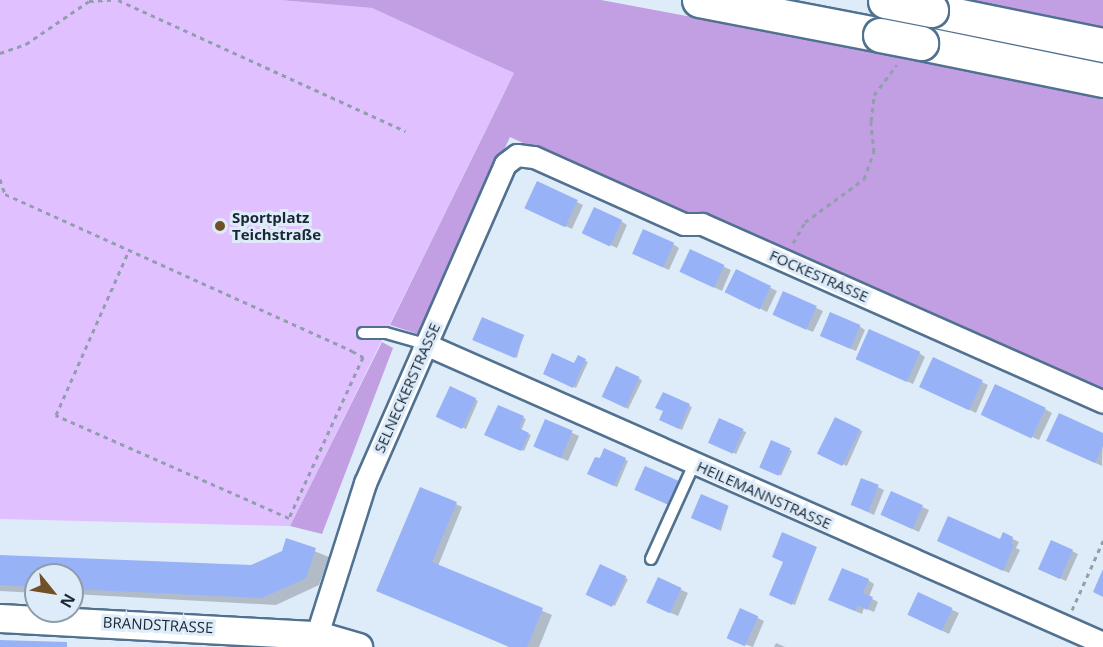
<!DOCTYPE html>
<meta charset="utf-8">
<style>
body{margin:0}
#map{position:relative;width:1103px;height:647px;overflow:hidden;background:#deecfa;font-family:"Open Sans",sans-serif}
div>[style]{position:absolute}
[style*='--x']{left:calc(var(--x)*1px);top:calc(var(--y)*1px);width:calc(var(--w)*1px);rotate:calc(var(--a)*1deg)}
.green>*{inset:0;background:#e0c0fe}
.forest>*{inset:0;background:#c29ee3}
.shadow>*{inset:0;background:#0003;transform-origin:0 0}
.building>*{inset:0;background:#98b2f7;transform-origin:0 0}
.path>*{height:3px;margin-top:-1.5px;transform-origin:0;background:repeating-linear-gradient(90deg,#919eac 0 4.5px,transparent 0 9px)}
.roads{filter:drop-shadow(2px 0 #517190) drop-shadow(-2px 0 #517190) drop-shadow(0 2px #517190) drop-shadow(0 -2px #517190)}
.service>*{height:10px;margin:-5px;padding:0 5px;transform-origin:5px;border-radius:5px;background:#fff}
.minor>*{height:21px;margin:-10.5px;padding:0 10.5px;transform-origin:10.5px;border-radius:10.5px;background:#fff}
.tertiary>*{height:27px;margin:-13.5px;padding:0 13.5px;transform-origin:13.5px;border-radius:13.5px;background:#fff}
.trunk>*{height:33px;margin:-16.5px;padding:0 16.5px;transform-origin:16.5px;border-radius:16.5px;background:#fff}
.bridges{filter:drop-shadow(2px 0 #517190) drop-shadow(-2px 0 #517190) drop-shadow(0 2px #517190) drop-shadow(0 -2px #517190)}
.trunk-bridge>*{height:33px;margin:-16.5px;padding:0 16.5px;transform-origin:16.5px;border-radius:16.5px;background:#fff}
.dots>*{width:16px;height:16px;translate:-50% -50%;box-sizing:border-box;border:3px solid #deecfa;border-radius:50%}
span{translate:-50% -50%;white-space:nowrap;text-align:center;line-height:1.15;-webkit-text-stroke:6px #deecfa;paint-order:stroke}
.poi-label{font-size:15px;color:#192633;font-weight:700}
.left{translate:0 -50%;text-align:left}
.street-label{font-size:15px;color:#192633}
.north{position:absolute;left:24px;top:563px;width:60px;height:60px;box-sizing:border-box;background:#deecfa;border:2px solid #8f9daa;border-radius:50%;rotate:120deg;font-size:16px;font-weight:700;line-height:24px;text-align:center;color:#192633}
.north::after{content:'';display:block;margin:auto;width:21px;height:27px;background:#714f27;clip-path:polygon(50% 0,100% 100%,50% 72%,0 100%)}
</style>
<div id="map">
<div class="green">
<div style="clip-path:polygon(0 0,280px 0,372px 8px,514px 73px,290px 526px,0 519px)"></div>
</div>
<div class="forest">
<div style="clip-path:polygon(280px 0,601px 0,1103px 94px,1103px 394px,705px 214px,681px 215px,510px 137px,418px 334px,390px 325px,514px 73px,372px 8px)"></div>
<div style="clip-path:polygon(947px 0,1103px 0,1103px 30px)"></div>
<div style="clip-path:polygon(382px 342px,393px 348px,322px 534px,290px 526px)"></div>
</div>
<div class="shadow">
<div style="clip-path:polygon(577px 202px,583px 205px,572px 229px,533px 211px)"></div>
<div style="clip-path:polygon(621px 221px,627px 225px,617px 248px,590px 236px)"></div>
<div style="clip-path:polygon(673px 244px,679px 248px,669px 270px,640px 257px)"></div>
<div style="clip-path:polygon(690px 251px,731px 270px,722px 291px,687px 275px)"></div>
<div style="clip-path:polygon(737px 271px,777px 291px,767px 312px,734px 296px)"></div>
<div style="clip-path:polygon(784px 293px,823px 311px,813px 332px,780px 318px)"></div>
<div style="clip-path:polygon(859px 326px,865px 330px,856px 351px,828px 339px)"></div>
<div style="clip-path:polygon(523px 336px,517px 358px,477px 341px)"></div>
<div style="clip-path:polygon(919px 353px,925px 357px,913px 384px,864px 362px)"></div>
<div style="clip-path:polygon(578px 357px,588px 362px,576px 388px,544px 373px,575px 365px)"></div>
<div style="left:617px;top:368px;width:28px;height:32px;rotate:26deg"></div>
<div style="clip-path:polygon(982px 382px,988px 385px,976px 413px,927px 390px)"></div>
<div style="clip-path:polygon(450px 388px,478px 401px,466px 429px,441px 418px)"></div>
<div style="clip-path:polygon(663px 394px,692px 407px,682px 430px,661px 420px,665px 411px)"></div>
<div style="clip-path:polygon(499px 407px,526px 419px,521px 431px,531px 435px,524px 451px,486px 434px)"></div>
<div style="clip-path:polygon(1045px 409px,1052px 413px,1039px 440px,989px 418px)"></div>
<div style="left:835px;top:419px;width:30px;height:38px;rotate:24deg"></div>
<div style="left:720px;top:420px;width:29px;height:24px;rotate:25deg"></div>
<div style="clip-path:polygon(546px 421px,579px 436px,568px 461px,542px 450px)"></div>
<div style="clip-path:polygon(1103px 434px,1102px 466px,1054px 444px)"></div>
<div style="left:772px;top:442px;width:22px;height:27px;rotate:24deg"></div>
<div style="clip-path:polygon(605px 450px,628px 461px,617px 487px,589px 474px)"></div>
<div style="left:645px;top:468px;width:39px;height:24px;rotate:24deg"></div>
<div style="clip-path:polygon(878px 487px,884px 490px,874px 515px,857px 507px)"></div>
<div style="clip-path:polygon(892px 493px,929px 510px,919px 532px,888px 518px)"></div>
<div style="clip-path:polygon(456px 504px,462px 507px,438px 566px,552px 615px,539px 647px,509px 647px,378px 590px)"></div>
<div style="clip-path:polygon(728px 507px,721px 531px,692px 517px)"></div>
<div style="clip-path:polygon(1003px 534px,1019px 542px,1016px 548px,1020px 550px,1009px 573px,945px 544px,1001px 541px)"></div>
<div style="clip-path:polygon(287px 540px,329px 557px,319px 585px,276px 605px,72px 594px,72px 575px,36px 575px,36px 593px,0 591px,0 557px,251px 567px,283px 552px)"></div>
<div style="clip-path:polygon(816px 549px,795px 605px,773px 596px)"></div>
<div style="clip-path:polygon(1072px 551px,1078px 554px,1066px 581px,1046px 572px)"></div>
<div style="left:601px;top:566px;width:30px;height:30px;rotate:26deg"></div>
<div style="clip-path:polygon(659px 579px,688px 593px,678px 616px,655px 606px)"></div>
<div style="clip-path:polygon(868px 580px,874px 584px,869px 597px,878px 602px,874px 612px,864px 608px,862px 614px,836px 603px)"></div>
<div style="clip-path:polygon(919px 594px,959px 613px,949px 634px,915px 618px)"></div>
<div style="clip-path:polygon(741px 610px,764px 621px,753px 647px,735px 641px)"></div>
<div style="clip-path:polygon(776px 643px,785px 647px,774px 647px)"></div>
</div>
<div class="building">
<div style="left:537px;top:181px;width:45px;height:30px;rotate:25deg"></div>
<div style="left:594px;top:207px;width:31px;height:29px;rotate:25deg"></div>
<div style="left:643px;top:229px;width:34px;height:27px;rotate:24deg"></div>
<div style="left:690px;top:249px;width:38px;height:25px;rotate:25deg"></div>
<div style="left:736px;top:269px;width:39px;height:26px;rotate:26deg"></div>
<div style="left:783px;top:291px;width:37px;height:26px;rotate:24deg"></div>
<div style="left:830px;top:312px;width:33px;height:26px;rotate:23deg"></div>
<div style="left:482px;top:317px;width:46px;height:25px;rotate:23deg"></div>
<div style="left:869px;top:329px;width:56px;height:33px;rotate:24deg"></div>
<div style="clip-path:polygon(552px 353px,574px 363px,578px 355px,586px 359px,573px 388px,543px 374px)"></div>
<div style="left:933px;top:357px;width:55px;height:33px;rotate:25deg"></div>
<div style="left:616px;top:366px;width:26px;height:34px;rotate:25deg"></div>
<div style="left:995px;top:384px;width:56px;height:34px;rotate:25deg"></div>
<div style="left:450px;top:386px;width:29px;height:34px;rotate:25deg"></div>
<div style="clip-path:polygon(663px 392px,690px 404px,679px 429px,659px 420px,663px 411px,655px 408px)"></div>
<div style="clip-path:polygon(498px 405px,524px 416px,519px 428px,529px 433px,521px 451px,484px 435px)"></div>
<div style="clip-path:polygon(1059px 413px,1103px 433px,1103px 446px,1095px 463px,1046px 441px)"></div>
<div style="left:835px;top:417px;width:28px;height:41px;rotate:26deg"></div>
<div style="left:719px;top:418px;width:27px;height:27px;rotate:24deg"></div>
<div style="left:545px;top:419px;width:30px;height:30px;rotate:23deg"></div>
<div style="left:771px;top:440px;width:21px;height:30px;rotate:23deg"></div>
<div style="clip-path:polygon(604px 448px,626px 458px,614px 486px,587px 474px,595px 457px,600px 458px)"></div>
<div style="left:645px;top:466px;width:37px;height:26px;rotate:24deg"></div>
<div style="left:861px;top:478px;width:19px;height:29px;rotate:21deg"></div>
<div style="clip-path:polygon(420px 487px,457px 502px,432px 562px,543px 608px,527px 647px,510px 647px,376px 591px)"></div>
<div style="left:891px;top:491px;width:35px;height:26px;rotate:24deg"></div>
<div style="left:701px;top:494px;width:30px;height:26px;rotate:23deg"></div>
<div style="clip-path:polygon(948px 516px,1000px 539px,1003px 532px,1013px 537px,1011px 544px,1014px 545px,1003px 571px,937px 541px)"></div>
<div style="clip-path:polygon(782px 532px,817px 547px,792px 605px,769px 595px,783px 562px,772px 557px)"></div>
<div style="clip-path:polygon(286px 538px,316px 548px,306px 578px,262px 598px,72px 589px,72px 575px,36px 575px,36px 587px,0 585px,0 555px,251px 565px,282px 551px)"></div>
<div style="left:1051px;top:540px;width:24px;height:32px;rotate:24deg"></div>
<div style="left:600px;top:564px;width:29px;height:34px;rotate:25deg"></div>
<div style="clip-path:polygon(842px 568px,869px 579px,863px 593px,873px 597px,867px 610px,858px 605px,855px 611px,828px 600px)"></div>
<div style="clip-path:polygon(1103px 569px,1103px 597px,1093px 592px)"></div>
<div style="left:658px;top:577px;width:26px;height:28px;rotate:25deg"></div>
<div style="left:918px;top:592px;width:38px;height:25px;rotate:25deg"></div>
<div style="left:740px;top:608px;width:20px;height:33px;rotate:24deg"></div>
<div style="clip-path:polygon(0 640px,67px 642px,67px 647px,0 647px)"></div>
</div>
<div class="path">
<div style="--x:118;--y:0;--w:316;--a:24.5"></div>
<div style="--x:0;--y:53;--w:28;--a:-19"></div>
<div style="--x:26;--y:44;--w:76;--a:-34.3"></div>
<div style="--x:89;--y:1;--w:22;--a:-3"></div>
<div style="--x:0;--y:179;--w:16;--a:72"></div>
<div style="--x:5;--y:194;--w:381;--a:24.3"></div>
<div style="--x:352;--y:351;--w:13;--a:29"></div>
<div style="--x:363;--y:357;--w:177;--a:114.7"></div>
<div style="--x:289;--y:518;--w:255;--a:-156.2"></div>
<div style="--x:56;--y:415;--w:180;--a:-66.1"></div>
<div style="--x:793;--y:243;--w:24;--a:-60"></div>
<div style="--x:805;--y:222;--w:73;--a:-36.1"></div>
<div style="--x:864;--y:179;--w:29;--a:-70"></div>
<div style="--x:874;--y:152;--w:31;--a:-96"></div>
<div style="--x:871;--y:121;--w:26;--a:-83"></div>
<div style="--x:874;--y:95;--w:38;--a:-53"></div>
<div style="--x:1072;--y:610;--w:76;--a:-65.8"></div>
</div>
<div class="roads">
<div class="service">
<div style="--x:363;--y:333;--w:23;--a:0"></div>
<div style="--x:386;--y:333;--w:41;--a:15.8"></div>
<div style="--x:651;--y:559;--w:104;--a:-65.6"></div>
</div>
<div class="minor">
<div style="--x:425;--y:344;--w:741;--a:23.8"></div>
<div style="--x:313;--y:647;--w:172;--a:-72.4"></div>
<div style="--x:365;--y:483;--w:348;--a:-66.3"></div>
<div style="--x:505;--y:164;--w:15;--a:-37"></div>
<div style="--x:517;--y:155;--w:17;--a:7"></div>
<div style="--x:534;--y:157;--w:164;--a:24.1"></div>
<div style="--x:684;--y:224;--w:18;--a:0"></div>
<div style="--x:702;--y:224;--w:439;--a:23.9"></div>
</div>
<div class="tertiary">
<div style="--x:0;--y:618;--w:317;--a:3.1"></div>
<div style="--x:317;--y:635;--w:43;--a:16.3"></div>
</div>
<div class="trunk">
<div style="--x:699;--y:0;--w:184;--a:10.9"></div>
<div style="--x:931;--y:10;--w:176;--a:11.5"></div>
<div style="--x:921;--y:43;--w:186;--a:11.5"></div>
</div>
</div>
<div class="bridges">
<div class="trunk-bridge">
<div style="--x:885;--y:1;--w:47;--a:11.1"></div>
<div style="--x:880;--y:35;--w:42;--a:11"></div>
</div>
</div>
<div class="dots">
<div style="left:220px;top:226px;background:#714f27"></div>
</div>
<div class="poi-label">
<span class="left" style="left:232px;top:226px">Sportplatz<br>Teichstraße</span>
</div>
<div class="street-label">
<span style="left:819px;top:276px;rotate:24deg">FOCKESTRASSE</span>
<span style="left:407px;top:388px;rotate:-66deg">SELNECKERSTRASSE</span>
<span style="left:764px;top:495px;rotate:24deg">HEILEMANNSTRASSE</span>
<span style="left:158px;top:625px;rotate:3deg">BRANDSTRASSE</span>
</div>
<div class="north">N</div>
</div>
